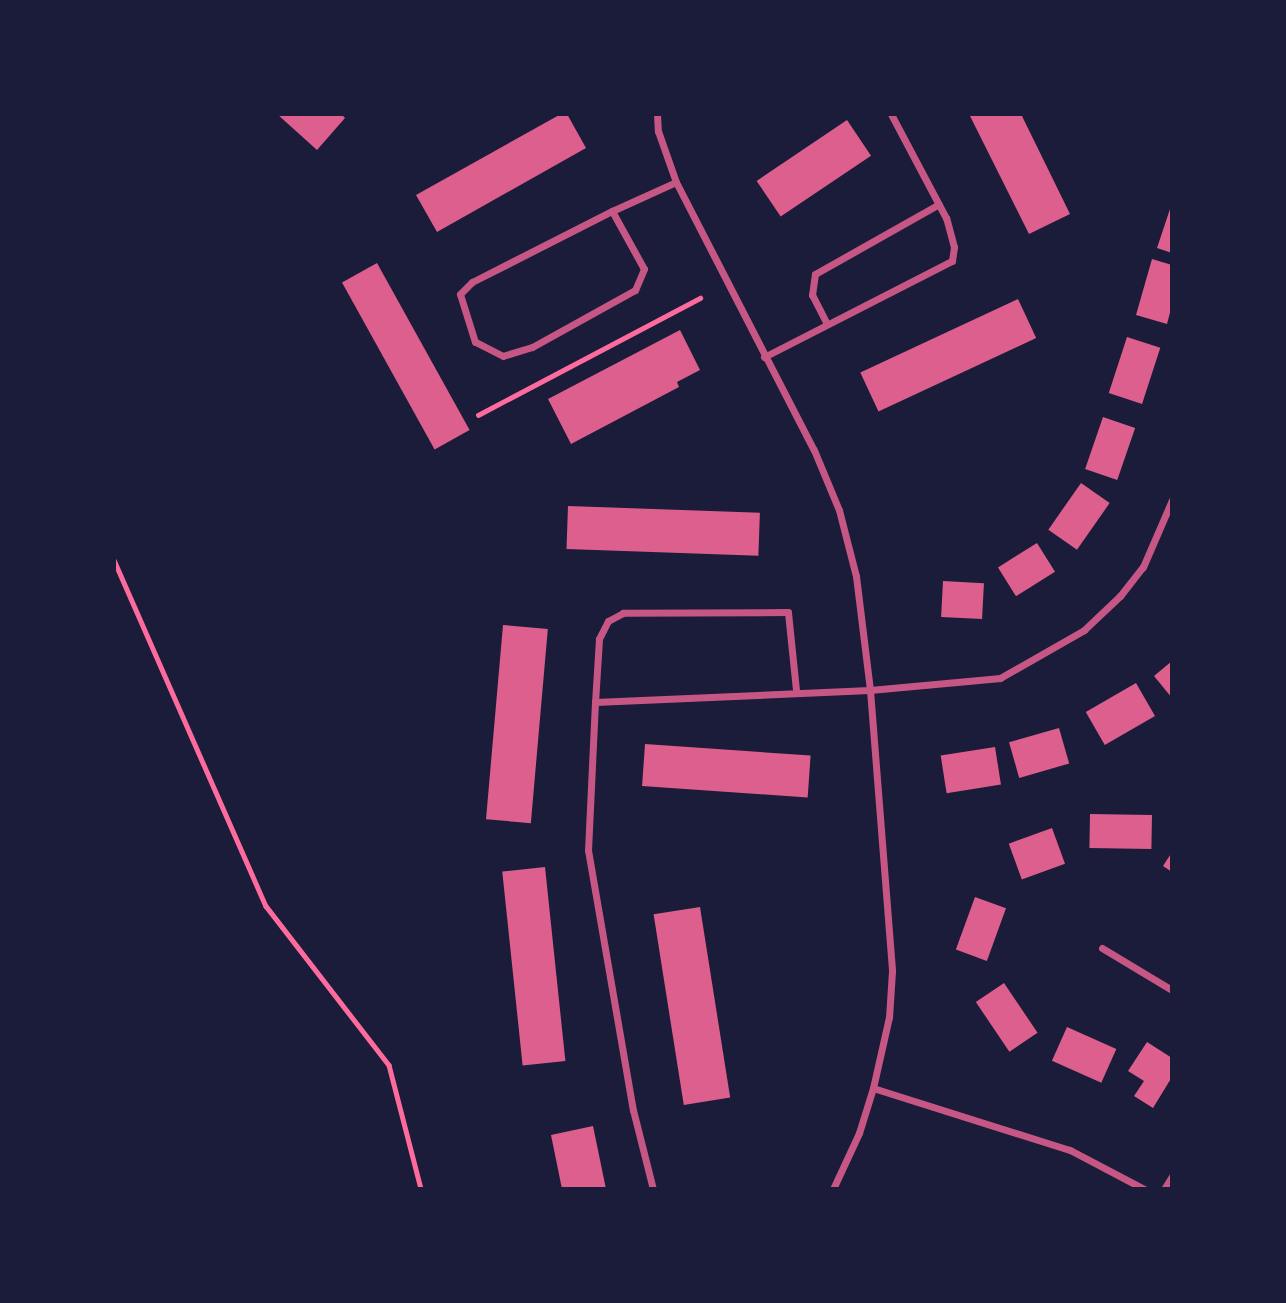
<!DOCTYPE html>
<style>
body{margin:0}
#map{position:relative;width:1286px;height:1303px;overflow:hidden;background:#1b1b3a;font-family:"Varela Round",sans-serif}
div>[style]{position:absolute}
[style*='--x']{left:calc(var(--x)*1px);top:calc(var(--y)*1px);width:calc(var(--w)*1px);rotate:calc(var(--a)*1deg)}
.building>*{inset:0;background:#dd5f8e;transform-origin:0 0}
.path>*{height:4.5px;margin:-2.25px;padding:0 2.25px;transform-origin:2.25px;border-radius:2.25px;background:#ff6b9d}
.minor>*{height:7px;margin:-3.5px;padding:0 3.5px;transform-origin:3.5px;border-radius:3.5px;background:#c65784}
span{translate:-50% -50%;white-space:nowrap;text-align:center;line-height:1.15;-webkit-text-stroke:5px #1b1b3a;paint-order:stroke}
.frame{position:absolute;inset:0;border:116px solid #1b1b3a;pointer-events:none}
</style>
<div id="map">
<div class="building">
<div style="clip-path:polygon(277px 114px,341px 114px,345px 118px,317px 150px)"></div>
<div style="clip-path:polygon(561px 114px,567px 114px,586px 148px,437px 232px,416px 195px)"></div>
<div style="clip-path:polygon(969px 114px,1021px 114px,1070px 214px,1029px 234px)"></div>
<div style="left:847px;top:120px;width:43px;height:109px;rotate:56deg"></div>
<div style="clip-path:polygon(1172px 203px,1172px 253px,1157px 248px)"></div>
<div style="clip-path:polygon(1152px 259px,1172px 265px,1172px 305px,1167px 324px,1136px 315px)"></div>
<div style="left:377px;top:263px;width:191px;height:40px;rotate:61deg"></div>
<div style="left:1018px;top:299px;width:43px;height:174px;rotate:65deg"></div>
<div style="clip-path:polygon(680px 330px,700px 370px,677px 382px,679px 387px,571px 444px,548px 399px)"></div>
<div style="left:1127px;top:337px;width:35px;height:59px;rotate:18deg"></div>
<div style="left:1103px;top:417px;width:34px;height:55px;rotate:19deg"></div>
<div style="left:1081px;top:483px;width:35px;height:57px;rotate:35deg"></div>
<div style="left:568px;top:506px;width:192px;height:43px;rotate:2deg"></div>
<div style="left:1037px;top:543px;width:34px;height:46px;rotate:58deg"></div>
<div style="left:943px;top:581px;width:41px;height:36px;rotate:3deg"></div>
<div style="left:503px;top:625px;width:45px;height:195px;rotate:5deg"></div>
<div style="clip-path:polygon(1172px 661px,1172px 698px,1154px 676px)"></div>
<div style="left:1136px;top:683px;width:38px;height:58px;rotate:60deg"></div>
<div style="left:1059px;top:728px;width:37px;height:52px;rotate:74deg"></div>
<div style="left:645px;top:744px;width:166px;height:42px;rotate:4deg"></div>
<div style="left:995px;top:747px;width:38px;height:55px;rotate:81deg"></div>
<div style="left:1090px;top:814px;width:62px;height:34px;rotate:1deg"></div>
<div style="left:1052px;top:828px;width:38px;height:46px;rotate:70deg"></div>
<div style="clip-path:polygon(1172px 852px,1172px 872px,1163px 866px)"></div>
<div style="left:545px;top:867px;width:195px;height:43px;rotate:84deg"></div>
<div style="left:975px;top:897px;width:33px;height:56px;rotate:20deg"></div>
<div style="left:700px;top:907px;width:193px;height:47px;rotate:81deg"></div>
<div style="left:1004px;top:983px;width:60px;height:34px;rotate:56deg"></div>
<div style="left:1067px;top:1027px;width:54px;height:37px;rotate:24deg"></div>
<div style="clip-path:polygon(1147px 1042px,1172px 1058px,1172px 1077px,1153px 1108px,1134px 1096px,1144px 1081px,1128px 1071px)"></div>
<div style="clip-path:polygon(593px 1126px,606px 1189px,562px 1189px,551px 1135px)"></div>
</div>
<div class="path">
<div style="--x:478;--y:415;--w:251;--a:-27.8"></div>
<div style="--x:114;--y:560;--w:378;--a:66.3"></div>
<div style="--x:266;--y:906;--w:201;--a:52.3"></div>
<div style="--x:389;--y:1065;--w:128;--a:75.5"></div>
</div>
<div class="minor">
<div style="--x:657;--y:114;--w:17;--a:87"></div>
<div style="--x:658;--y:131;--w:54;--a:70.6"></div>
<div style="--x:676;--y:182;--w:301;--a:62.8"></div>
<div style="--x:814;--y:450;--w:65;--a:67.4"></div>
<div style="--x:839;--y:510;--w:68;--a:75.6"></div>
<div style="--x:856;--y:576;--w:115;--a:83"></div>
<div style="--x:870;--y:690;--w:282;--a:85.5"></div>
<div style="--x:892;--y:971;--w:46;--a:93.7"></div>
<div style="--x:889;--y:1017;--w:73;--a:102.7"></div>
<div style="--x:873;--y:1088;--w:47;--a:107.3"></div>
<div style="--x:859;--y:1133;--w:62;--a:114.9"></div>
<div style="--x:612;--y:211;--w:66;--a:61.1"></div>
<div style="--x:644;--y:269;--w:23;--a:113"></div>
<div style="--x:635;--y:290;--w:118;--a:151"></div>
<div style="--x:532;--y:347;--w:30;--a:163"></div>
<div style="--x:503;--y:356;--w:31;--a:-153"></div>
<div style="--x:475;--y:342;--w:50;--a:-107.4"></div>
<div style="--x:460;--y:294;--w:17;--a:-45"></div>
<div style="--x:472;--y:282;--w:157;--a:-26.9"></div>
<div style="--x:612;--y:211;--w:70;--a:-24.4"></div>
<div style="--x:827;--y:324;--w:33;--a:-117"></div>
<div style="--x:812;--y:295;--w:21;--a:-82"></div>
<div style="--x:815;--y:274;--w:142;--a:-29.4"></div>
<div style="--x:764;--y:357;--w:211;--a:-27.1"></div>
<div style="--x:952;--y:261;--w:14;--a:-82"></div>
<div style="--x:954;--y:247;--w:30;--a:-105"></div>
<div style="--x:946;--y:218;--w:118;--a:-117.9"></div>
<div style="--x:796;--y:690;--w:78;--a:-95.9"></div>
<div style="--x:788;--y:612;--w:165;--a:179.7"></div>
<div style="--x:623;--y:613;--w:17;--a:152"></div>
<div style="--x:608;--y:621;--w:20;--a:117"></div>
<div style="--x:599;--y:639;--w:63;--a:93.6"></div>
<div style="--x:595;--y:702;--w:275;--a:-2.5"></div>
<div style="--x:870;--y:690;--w:131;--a:-5.3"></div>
<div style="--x:1000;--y:678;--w:97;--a:-29.7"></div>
<div style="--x:1084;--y:630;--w:50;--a:-43.4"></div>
<div style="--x:1120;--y:596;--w:37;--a:-52"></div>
<div style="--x:1143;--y:567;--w:73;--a:-66.6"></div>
<div style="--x:595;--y:702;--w:148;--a:92.7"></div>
<div style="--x:588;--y:850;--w:264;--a:80.2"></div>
<div style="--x:633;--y:1110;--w:81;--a:75.8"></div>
<div style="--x:1102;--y:948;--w:82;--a:31"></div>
<div style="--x:873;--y:1088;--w:207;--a:17.5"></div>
<div style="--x:1070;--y:1150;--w:84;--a:27.8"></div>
<div style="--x:1164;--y:1189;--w:15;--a:-58"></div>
</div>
<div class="frame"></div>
</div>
